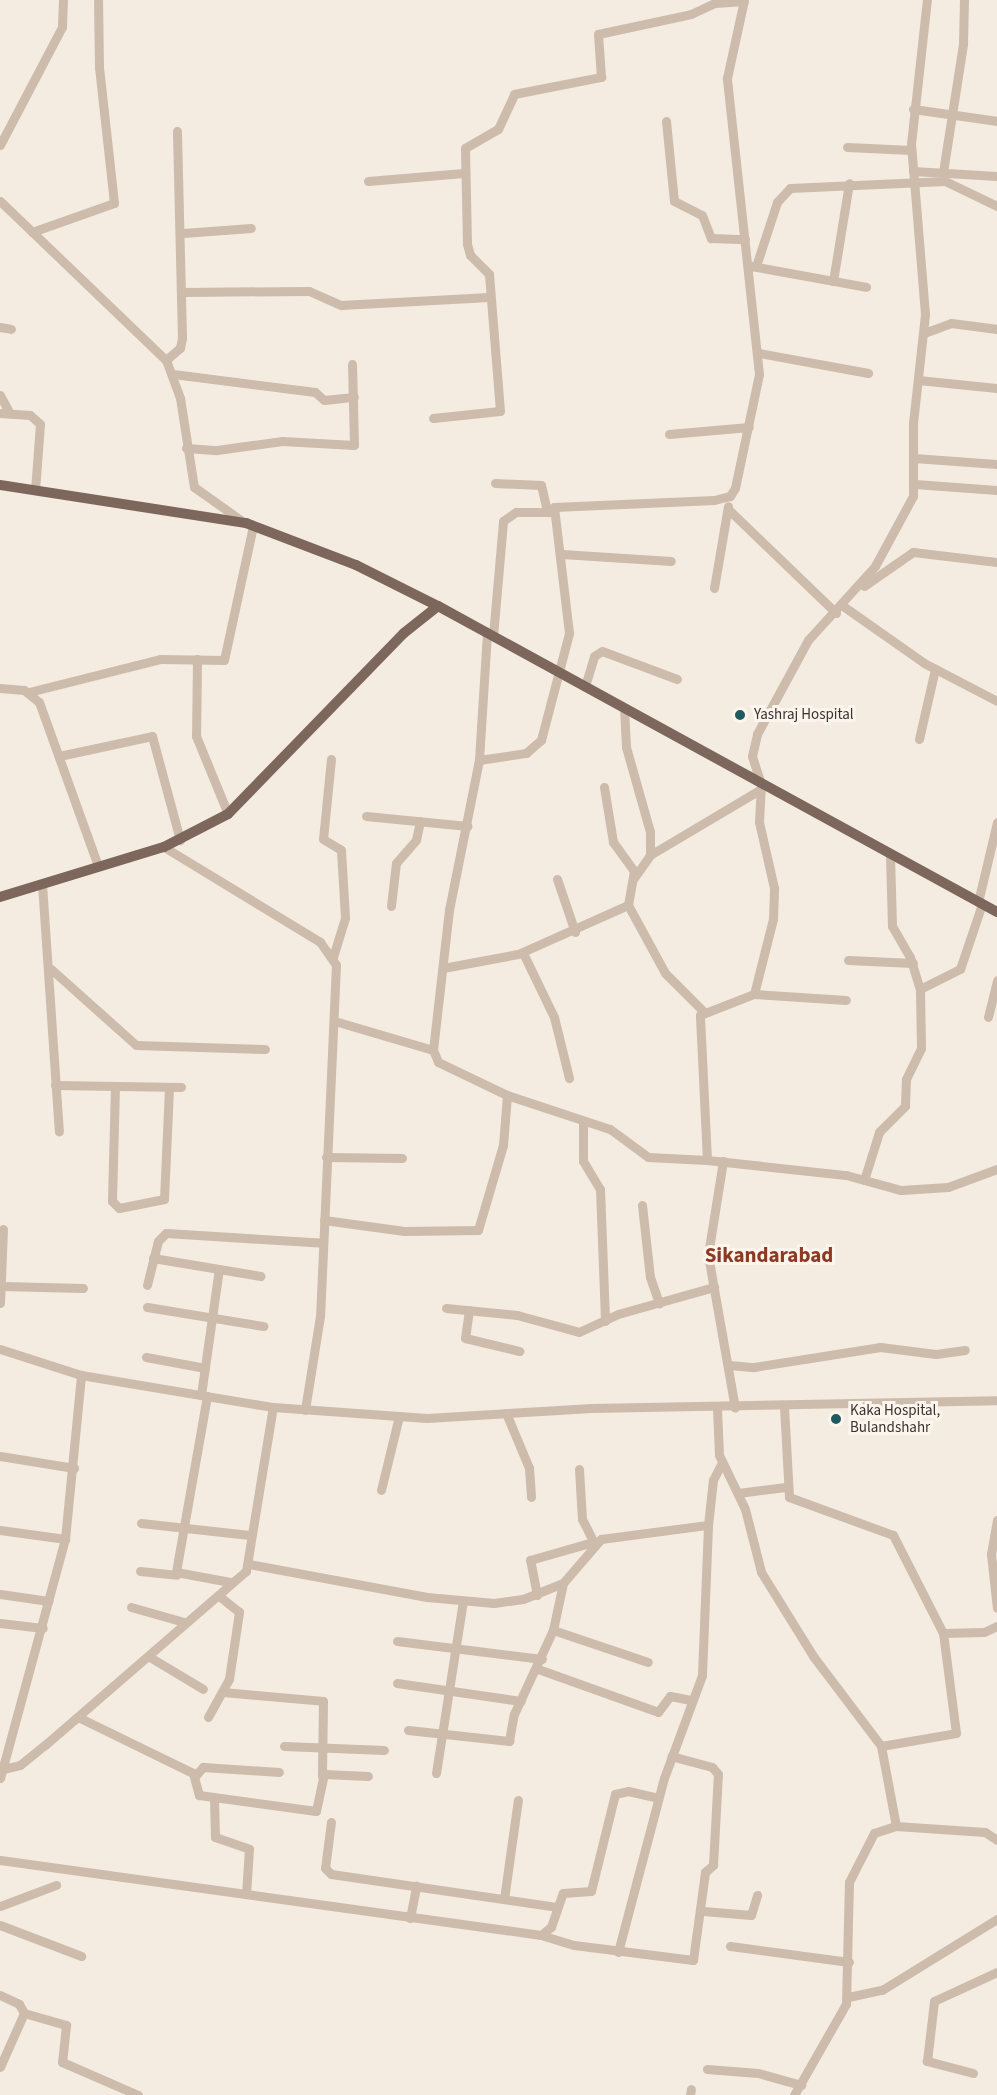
<!DOCTYPE html>
<style>
body{margin:0}
#map{position:relative;width:997px;height:2095px;overflow:hidden;background:#f4ebe1;font-family:"Source Sans 3",sans-serif}
div>[style]{position:absolute}
[style*='--x']{left:calc(var(--x)*1px);top:calc(var(--y)*1px);width:calc(var(--w)*1px);rotate:calc(var(--a)*1deg)}
.minor>*{height:9px;margin:-4.5px;padding:0 4.5px;transform-origin:4.5px;border-radius:4.5px;background:#cdbbac}
.major>*{height:10px;margin:-5px;padding:0 5px;transform-origin:5px;border-radius:5px;background:#7d675c}
.dots>*{width:16px;height:16px;translate:-50% -50%;box-sizing:border-box;border:3px solid #fbf5ee;border-radius:50%}
span{translate:-50% -50%;white-space:nowrap;text-align:center;line-height:1.15;-webkit-text-stroke:6px #fbf5ee;paint-order:stroke}
.poi-label{font-size:15px;color:#3b302b}
.left{translate:0 -50%;text-align:left}
.district-label{font-size:21px;color:#8c3b22;font-weight:700}
</style>
<div id="map">
<div class="minor">
<div style="--x:913;--y:109;--w:85;--a:8.1"></div>
<div style="--x:666;--y:121;--w:80;--a:84.3"></div>
<div style="--x:674;--y:201;--w:31;--a:27"></div>
<div style="--x:702;--y:215;--w:25;--a:69"></div>
<div style="--x:711;--y:238;--w:34;--a:2"></div>
<div style="--x:0;--y:145;--w:133;--a:-62.3"></div>
<div style="--x:62;--y:27;--w:27;--a:-88"></div>
<div style="--x:847;--y:147;--w:64;--a:2.7"></div>
<div style="--x:913;--y:171;--w:84;--a:3.4"></div>
<div style="--x:943;--y:172;--w:130;--a:-81.1"></div>
<div style="--x:963;--y:44;--w:44;--a:-88.7"></div>
<div style="--x:368;--y:181;--w:96;--a:-4.8"></div>
<div style="--x:0;--y:201;--w:230;--a:43.8"></div>
<div style="--x:166;--y:360;--w:40;--a:69.8"></div>
<div style="--x:180;--y:398;--w:90;--a:81.1"></div>
<div style="--x:194;--y:487;--w:59;--a:35.3"></div>
<div style="--x:32;--y:232;--w:87;--a:-19.5"></div>
<div style="--x:114;--y:203;--w:136;--a:-96.3"></div>
<div style="--x:99;--y:68;--w:68;--a:-90.8"></div>
<div style="--x:183;--y:233;--w:68;--a:-4.2"></div>
<div style="--x:751;--y:266;--w:117;--a:10.3"></div>
<div style="--x:756;--y:266;--w:67;--a:-71.8"></div>
<div style="--x:777;--y:202;--w:19;--a:-47"></div>
<div style="--x:790;--y:188;--w:155;--a:-2.6"></div>
<div style="--x:945;--y:181;--w:58;--a:25.7"></div>
<div style="--x:833;--y:281;--w:99;--a:-80.7"></div>
<div style="--x:182;--y:292;--w:127;--a:-0.5"></div>
<div style="--x:309;--y:291;--w:35;--a:24"></div>
<div style="--x:341;--y:305;--w:148;--a:-3.1"></div>
<div style="--x:0;--y:327;--w:11;--a:10"></div>
<div style="--x:924;--y:333;--w:29;--a:-20"></div>
<div style="--x:951;--y:323;--w:46;--a:7.4"></div>
<div style="--x:759;--y:353;--w:111;--a:10.4"></div>
<div style="--x:166;--y:360;--w:18;--a:-41"></div>
<div style="--x:180;--y:348;--w:10;--a:-79"></div>
<div style="--x:182;--y:338;--w:207;--a:-91.4"></div>
<div style="--x:173;--y:374;--w:143;--a:7.2"></div>
<div style="--x:315;--y:392;--w:12;--a:42"></div>
<div style="--x:324;--y:400;--w:30;--a:-6"></div>
<div style="--x:918;--y:380;--w:79;--a:5.8"></div>
<div style="--x:0;--y:395;--w:21;--a:62"></div>
<div style="--x:0;--y:413;--w:30;--a:4"></div>
<div style="--x:30;--y:415;--w:13;--a:42"></div>
<div style="--x:40;--y:424;--w:66;--a:94.3"></div>
<div style="--x:433;--y:418;--w:67;--a:-6"></div>
<div style="--x:500;--y:411;--w:137;--a:-94.6"></div>
<div style="--x:489;--y:274;--w:27;--a:-135"></div>
<div style="--x:470;--y:255;--w:11;--a:-105"></div>
<div style="--x:467;--y:244;--w:96;--a:-91.2"></div>
<div style="--x:465;--y:148;--w:38;--a:-30"></div>
<div style="--x:498;--y:129;--w:38;--a:-65"></div>
<div style="--x:514;--y:94;--w:89;--a:-11.1"></div>
<div style="--x:601;--y:77;--w:43;--a:-94"></div>
<div style="--x:598;--y:34;--w:95;--a:-12.1"></div>
<div style="--x:691;--y:14;--w:26;--a:-25"></div>
<div style="--x:715;--y:3;--w:29;--a:-4"></div>
<div style="--x:669;--y:434;--w:80;--a:-5"></div>
<div style="--x:186;--y:448;--w:31;--a:4"></div>
<div style="--x:217;--y:450;--w:66;--a:-7.9"></div>
<div style="--x:282;--y:441;--w:72;--a:3.2"></div>
<div style="--x:354;--y:445;--w:81;--a:-91.4"></div>
<div style="--x:914;--y:458;--w:83;--a:4.1"></div>
<div style="--x:495;--y:483;--w:46;--a:2.5"></div>
<div style="--x:541;--y:485;--w:28;--a:77"></div>
<div style="--x:915;--y:484;--w:82;--a:4.2"></div>
<div style="--x:728;--y:509;--w:150;--a:43.9"></div>
<div style="--x:562;--y:554;--w:109;--a:3.7"></div>
<div style="--x:864;--y:586;--w:60;--a:-34.8"></div>
<div style="--x:913;--y:552;--w:85;--a:6.8"></div>
<div style="--x:714;--y:588;--w:83;--a:-80.3"></div>
<div style="--x:843;--y:606;--w:99;--a:35.1"></div>
<div style="--x:924;--y:663;--w:82;--a:27.5"></div>
<div style="--x:493;--y:636;--w:115;--a:-85"></div>
<div style="--x:503;--y:521;--w:16;--a:-35"></div>
<div style="--x:516;--y:512;--w:35;--a:0"></div>
<div style="--x:197;--y:659;--w:77;--a:90.7"></div>
<div style="--x:196;--y:736;--w:84;--a:67.7"></div>
<div style="--x:585;--y:686;--w:31;--a:-73"></div>
<div style="--x:594;--y:656;--w:9;--a:-32"></div>
<div style="--x:602;--y:651;--w:80;--a:20.5"></div>
<div style="--x:0;--y:688;--w:24;--a:5"></div>
<div style="--x:24;--y:690;--w:19;--a:39"></div>
<div style="--x:39;--y:702;--w:174;--a:70.2"></div>
<div style="--x:29;--y:692;--w:135;--a:-14.1"></div>
<div style="--x:160;--y:659;--w:64;--a:0.9"></div>
<div style="--x:224;--y:660;--w:137;--a:-77.8"></div>
<div style="--x:624;--y:708;--w:39;--a:87"></div>
<div style="--x:626;--y:747;--w:88;--a:74.2"></div>
<div style="--x:650;--y:832;--w:23;--a:90"></div>
<div style="--x:919;--y:739;--w:72;--a:-77.1"></div>
<div style="--x:59;--y:756;--w:95;--a:-12.1"></div>
<div style="--x:152;--y:736;--w:108;--a:74.9"></div>
<div style="--x:331;--y:759;--w:80;--a:95.7"></div>
<div style="--x:323;--y:839;--w:21;--a:31"></div>
<div style="--x:341;--y:850;--w:68;--a:86.6"></div>
<div style="--x:345;--y:918;--w:41;--a:107.1"></div>
<div style="--x:479;--y:760;--w:48;--a:-8.5"></div>
<div style="--x:526;--y:753;--w:20;--a:-41"></div>
<div style="--x:541;--y:740;--w:111;--a:-75.3"></div>
<div style="--x:569;--y:633;--w:127;--a:-96.8"></div>
<div style="--x:554;--y:507;--w:160;--a:-2.5"></div>
<div style="--x:714;--y:500;--w:16;--a:-14"></div>
<div style="--x:730;--y:496;--w:9;--a:-58"></div>
<div style="--x:735;--y:488;--w:116;--a:-78.1"></div>
<div style="--x:759;--y:374;--w:298;--a:-96.2"></div>
<div style="--x:727;--y:78;--w:80;--a:-77.7"></div>
<div style="--x:604;--y:787;--w:56;--a:80.7"></div>
<div style="--x:613;--y:842;--w:36;--a:54"></div>
<div style="--x:634;--y:871;--w:35;--a:100"></div>
<div style="--x:366;--y:816;--w:102;--a:5.6"></div>
<div style="--x:164;--y:847;--w:183;--a:31.3"></div>
<div style="--x:320;--y:942;--w:28;--a:55"></div>
<div style="--x:336;--y:965;--w:351;--a:92.6"></div>
<div style="--x:320;--y:1316;--w:95;--a:99.1"></div>
<div style="--x:890;--y:855;--w:71;--a:88.4"></div>
<div style="--x:892;--y:926;--w:36;--a:60"></div>
<div style="--x:910;--y:957;--w:34;--a:73"></div>
<div style="--x:634;--y:878;--w:28;--a:-55"></div>
<div style="--x:650;--y:855;--w:129;--a:-30.7"></div>
<div style="--x:557;--y:879;--w:56;--a:71.2"></div>
<div style="--x:42;--y:884;--w:248;--a:86.1"></div>
<div style="--x:978;--y:902;--w:82;--a:-76.6"></div>
<div style="--x:391;--y:906;--w:43;--a:-83.4"></div>
<div style="--x:396;--y:863;--w:30;--a:-49"></div>
<div style="--x:416;--y:840;--w:19;--a:-78"></div>
<div style="--x:523;--y:953;--w:71;--a:64.2"></div>
<div style="--x:554;--y:1017;--w:63;--a:76.2"></div>
<div style="--x:848;--y:960;--w:65;--a:2.6"></div>
<div style="--x:443;--y:968;--w:76;--a:-10.6"></div>
<div style="--x:518;--y:954;--w:120;--a:-24"></div>
<div style="--x:628;--y:905;--w:77;--a:61.4"></div>
<div style="--x:665;--y:973;--w:54;--a:45"></div>
<div style="--x:51;--y:969;--w:114;--a:41.8"></div>
<div style="--x:136;--y:1045;--w:129;--a:1.8"></div>
<div style="--x:754;--y:994;--w:92;--a:3.7"></div>
<div style="--x:988;--y:1017;--w:38;--a:-76"></div>
<div style="--x:338;--y:1022;--w:99;--a:16.4"></div>
<div style="--x:433;--y:1050;--w:141;--a:-83.5"></div>
<div style="--x:449;--y:910;--w:153;--a:-78.7"></div>
<div style="--x:479;--y:760;--w:128;--a:-86.4"></div>
<div style="--x:433;--y:1050;--w:13;--a:67"></div>
<div style="--x:438;--y:1062;--w:76;--a:25.6"></div>
<div style="--x:507;--y:1095;--w:108;--a:18.3"></div>
<div style="--x:610;--y:1129;--w:47;--a:36.4"></div>
<div style="--x:648;--y:1157;--w:59;--a:2.9"></div>
<div style="--x:707;--y:1160;--w:145;--a:-92.8"></div>
<div style="--x:700;--y:1015;--w:58;--a:-21.3"></div>
<div style="--x:754;--y:994;--w:77;--a:-75.8"></div>
<div style="--x:773;--y:919;--w:31;--a:-88"></div>
<div style="--x:774;--y:888;--w:68;--a:-102.8"></div>
<div style="--x:759;--y:822;--w:38;--a:-87"></div>
<div style="--x:761;--y:784;--w:29;--a:-108"></div>
<div style="--x:752;--y:756;--w:23;--a:-77"></div>
<div style="--x:757;--y:734;--w:107;--a:-61.5"></div>
<div style="--x:808;--y:640;--w:100;--a:-47.8"></div>
<div style="--x:875;--y:566;--w:80;--a:-61.5"></div>
<div style="--x:913;--y:496;--w:73;--a:-90"></div>
<div style="--x:913;--y:423;--w:110;--a:-83.7"></div>
<div style="--x:925;--y:314;--w:171;--a:-94.7"></div>
<div style="--x:911;--y:144;--w:145;--a:-83.7"></div>
<div style="--x:55;--y:1085;--w:126;--a:0.9"></div>
<div style="--x:115;--y:1086;--w:115;--a:91.5"></div>
<div style="--x:112;--y:1201;--w:10;--a:45"></div>
<div style="--x:119;--y:1208;--w:46;--a:-11.3"></div>
<div style="--x:164;--y:1199;--w:112;--a:-87.4"></div>
<div style="--x:583;--y:1122;--w:39;--a:90"></div>
<div style="--x:583;--y:1161;--w:33;--a:59"></div>
<div style="--x:600;--y:1189;--w:132;--a:87.8"></div>
<div style="--x:326;--y:1157;--w:76;--a:0.8"></div>
<div style="--x:707;--y:1160;--w:140;--a:6.2"></div>
<div style="--x:846;--y:1175;--w:57;--a:15.3"></div>
<div style="--x:901;--y:1190;--w:47;--a:-3.7"></div>
<div style="--x:948;--y:1187;--w:52;--a:-20.2"></div>
<div style="--x:723;--y:1161;--w:95;--a:99.1"></div>
<div style="--x:708;--y:1255;--w:155;--a:80"></div>
<div style="--x:864;--y:1180;--w:50;--a:-72.6"></div>
<div style="--x:879;--y:1132;--w:37;--a:-45"></div>
<div style="--x:905;--y:1106;--w:27;--a:-88"></div>
<div style="--x:906;--y:1079;--w:34;--a:-64"></div>
<div style="--x:921;--y:1048;--w:59;--a:-91"></div>
<div style="--x:920;--y:989;--w:45;--a:-26.6"></div>
<div style="--x:960;--y:969;--w:69;--a:-71.3"></div>
<div style="--x:642;--y:1205;--w:72;--a:83.7"></div>
<div style="--x:650;--y:1277;--w:28;--a:71"></div>
<div style="--x:324;--y:1220;--w:81;--a:7.8"></div>
<div style="--x:404;--y:1231;--w:74;--a:-0.8"></div>
<div style="--x:478;--y:1230;--w:89;--a:-73.6"></div>
<div style="--x:503;--y:1145;--w:50;--a:-85.4"></div>
<div style="--x:153;--y:1258;--w:109;--a:9.5"></div>
<div style="--x:147;--y:1285;--w:45;--a:-76"></div>
<div style="--x:158;--y:1241;--w:11;--a:-45"></div>
<div style="--x:166;--y:1233;--w:157;--a:3.6"></div>
<div style="--x:2;--y:1286;--w:81;--a:1.4"></div>
<div style="--x:0;--y:1303;--w:74;--a:-87.7"></div>
<div style="--x:147;--y:1307;--w:118;--a:9.3"></div>
<div style="--x:446;--y:1308;--w:71;--a:5.6"></div>
<div style="--x:517;--y:1315;--w:64;--a:15.3"></div>
<div style="--x:579;--y:1332;--w:43;--a:-24.8"></div>
<div style="--x:618;--y:1314;--w:100;--a:-15.7"></div>
<div style="--x:469;--y:1310;--w:28;--a:98"></div>
<div style="--x:465;--y:1338;--w:56;--a:13.5"></div>
<div style="--x:0;--y:1349;--w:85;--a:17.8"></div>
<div style="--x:81;--y:1375;--w:195;--a:9.5"></div>
<div style="--x:273;--y:1407;--w:154;--a:4.1"></div>
<div style="--x:427;--y:1418;--w:165;--a:-3.5"></div>
<div style="--x:592;--y:1408;--w:405;--a:-1.1"></div>
<div style="--x:146;--y:1357;--w:60;--a:10.6"></div>
<div style="--x:729;--y:1365;--w:25;--a:5"></div>
<div style="--x:754;--y:1367;--w:128;--a:-9"></div>
<div style="--x:880;--y:1347;--w:56;--a:7.1"></div>
<div style="--x:936;--y:1354;--w:29;--a:-8"></div>
<div style="--x:201;--y:1395;--w:127;--a:-81.9"></div>
<div style="--x:207;--y:1396;--w:179;--a:100"></div>
<div style="--x:176;--y:1572;--w:55;--a:10.5"></div>
<div style="--x:784;--y:1407;--w:90;--a:86.8"></div>
<div style="--x:789;--y:1497;--w:111;--a:20.1"></div>
<div style="--x:893;--y:1535;--w:110;--a:63"></div>
<div style="--x:717;--y:1409;--w:46;--a:87.5"></div>
<div style="--x:719;--y:1455;--w:60;--a:64.3"></div>
<div style="--x:745;--y:1509;--w:65;--a:75.7"></div>
<div style="--x:761;--y:1572;--w:99;--a:58.2"></div>
<div style="--x:813;--y:1656;--w:113;--a:52.9"></div>
<div style="--x:881;--y:1746;--w:81;--a:79.4"></div>
<div style="--x:896;--y:1826;--w:89;--a:3.9"></div>
<div style="--x:985;--y:1832;--w:14;--a:34"></div>
<div style="--x:506;--y:1413;--w:60;--a:67.3"></div>
<div style="--x:529;--y:1468;--w:29;--a:86"></div>
<div style="--x:0;--y:1456;--w:75;--a:9.2"></div>
<div style="--x:579;--y:1469;--w:50;--a:86.6"></div>
<div style="--x:582;--y:1519;--w:29;--a:63"></div>
<div style="--x:381;--y:1490;--w:76;--a:-76.3"></div>
<div style="--x:738;--y:1493;--w:48;--a:-7.1"></div>
<div style="--x:997;--y:1520;--w:35;--a:100"></div>
<div style="--x:991;--y:1554;--w:54;--a:83.7"></div>
<div style="--x:141;--y:1523;--w:109;--a:6.3"></div>
<div style="--x:0;--y:1530;--w:66;--a:7.9"></div>
<div style="--x:249;--y:1564;--w:181;--a:10.5"></div>
<div style="--x:427;--y:1597;--w:67;--a:5.1"></div>
<div style="--x:494;--y:1603;--w:29;--a:-8"></div>
<div style="--x:523;--y:1599;--w:43;--a:-21.8"></div>
<div style="--x:563;--y:1583;--w:58;--a:-49.2"></div>
<div style="--x:601;--y:1539;--w:108;--a:-7.5"></div>
<div style="--x:708;--y:1525;--w:45;--a:-83.7"></div>
<div style="--x:713;--y:1480;--w:18;--a:-63"></div>
<div style="--x:140;--y:1571;--w:37;--a:6"></div>
<div style="--x:0;--y:1594;--w:49;--a:8.3"></div>
<div style="--x:537;--y:1595;--w:36;--a:-101"></div>
<div style="--x:530;--y:1560;--w:66;--a:-15.9"></div>
<div style="--x:131;--y:1607;--w:55;--a:15.8"></div>
<div style="--x:0;--y:1623;--w:43;--a:6.6"></div>
<div style="--x:553;--y:1630;--w:100;--a:18.6"></div>
<div style="--x:397;--y:1641;--w:146;--a:7.1"></div>
<div style="--x:148;--y:1656;--w:64;--a:31"></div>
<div style="--x:538;--y:1669;--w:127;--a:19.7"></div>
<div style="--x:658;--y:1712;--w:20;--a:-53"></div>
<div style="--x:670;--y:1696;--w:21;--a:11"></div>
<div style="--x:397;--y:1683;--w:125;--a:8.3"></div>
<div style="--x:223;--y:1692;--w:100;--a:5.1"></div>
<div style="--x:323;--y:1701;--w:75;--a:90.8"></div>
<div style="--x:78;--y:1717;--w:128;--a:26"></div>
<div style="--x:193;--y:1773;--w:23;--a:75"></div>
<div style="--x:199;--y:1795;--w:118;--a:7.8"></div>
<div style="--x:316;--y:1811;--w:38;--a:-78"></div>
<div style="--x:324;--y:1774;--w:44;--a:2.6"></div>
<div style="--x:208;--y:1717;--w:43;--a:-61.1"></div>
<div style="--x:229;--y:1679;--w:68;--a:-81.5"></div>
<div style="--x:239;--y:1612;--w:26;--a:-141"></div>
<div style="--x:408;--y:1730;--w:102;--a:6.2"></div>
<div style="--x:509;--y:1741;--w:27;--a:-80"></div>
<div style="--x:514;--y:1714;--w:93;--a:-65.1"></div>
<div style="--x:553;--y:1630;--w:48;--a:-78"></div>
<div style="--x:284;--y:1746;--w:100;--a:2.3"></div>
<div style="--x:881;--y:1746;--w:76;--a:-9.8"></div>
<div style="--x:956;--y:1733;--w:101;--a:-97.4"></div>
<div style="--x:943;--y:1633;--w:41;--a:-1.4"></div>
<div style="--x:984;--y:1632;--w:14;--a:-25"></div>
<div style="--x:3;--y:1769;--w:17;--a:-13"></div>
<div style="--x:20;--y:1765;--w:32;--a:-39"></div>
<div style="--x:45;--y:1745;--w:266;--a:-40.9"></div>
<div style="--x:246;--y:1571;--w:166;--a:-80.7"></div>
<div style="--x:436;--y:1773;--w:174;--a:-81.1"></div>
<div style="--x:196;--y:1775;--w:11;--a:-49"></div>
<div style="--x:203;--y:1767;--w:76;--a:3.8"></div>
<div style="--x:0;--y:1778;--w:248;--a:-74.8"></div>
<div style="--x:65;--y:1539;--w:165;--a:-84.4"></div>
<div style="--x:214;--y:1797;--w:40;--a:88.6"></div>
<div style="--x:215;--y:1837;--w:36;--a:19"></div>
<div style="--x:249;--y:1849;--w:45;--a:93.8"></div>
<div style="--x:331;--y:1822;--w:46;--a:97.4"></div>
<div style="--x:325;--y:1868;--w:8;--a:45"></div>
<div style="--x:331;--y:1874;--w:228;--a:8.3"></div>
<div style="--x:0;--y:1860;--w:546;--a:7.89"></div>
<div style="--x:541;--y:1935;--w:13;--a:-39"></div>
<div style="--x:551;--y:1927;--w:36;--a:-71"></div>
<div style="--x:563;--y:1893;--w:28;--a:-4"></div>
<div style="--x:591;--y:1891;--w:100;--a:-76.1"></div>
<div style="--x:615;--y:1794;--w:13;--a:-13"></div>
<div style="--x:628;--y:1791;--w:31;--a:13"></div>
<div style="--x:504;--y:1899;--w:100;--a:-82"></div>
<div style="--x:0;--y:1906;--w:60;--a:-20.6"></div>
<div style="--x:703;--y:1911;--w:48;--a:4.8"></div>
<div style="--x:751;--y:1915;--w:21;--a:-73"></div>
<div style="--x:410;--y:1918;--w:33;--a:-79"></div>
<div style="--x:0;--y:1925;--w:87;--a:20.9"></div>
<div style="--x:541;--y:1935;--w:34;--a:17"></div>
<div style="--x:574;--y:1945;--w:120;--a:7.2"></div>
<div style="--x:693;--y:1960;--w:89;--a:-82.2"></div>
<div style="--x:705;--y:1872;--w:11;--a:-41"></div>
<div style="--x:713;--y:1865;--w:91;--a:-86.9"></div>
<div style="--x:718;--y:1774;--w:9;--a:-131"></div>
<div style="--x:712;--y:1767;--w:42;--a:-165"></div>
<div style="--x:730;--y:1946;--w:120;--a:7.7"></div>
<div style="--x:618;--y:1952;--w:180;--a:-75.2"></div>
<div style="--x:664;--y:1778;--w:110;--a:-69.7"></div>
<div style="--x:702;--y:1675;--w:150;--a:-87.7"></div>
<div style="--x:0;--y:1995;--w:21;--a:25"></div>
<div style="--x:19;--y:2004;--w:10;--a:61"></div>
<div style="--x:24;--y:2013;--w:59;--a:114"></div>
<div style="--x:848;--y:1997;--w:35;--a:-12"></div>
<div style="--x:882;--y:1990;--w:135;--a:-31.7"></div>
<div style="--x:24;--y:2013;--w:44;--a:15.9"></div>
<div style="--x:66;--y:2025;--w:37;--a:96"></div>
<div style="--x:62;--y:2062;--w:83;--a:23.5"></div>
<div style="--x:707;--y:2069;--w:51;--a:4.5"></div>
<div style="--x:758;--y:2073;--w:45;--a:15.6"></div>
<div style="--x:973;--y:2073;--w:48;--a:-165.4"></div>
<div style="--x:927;--y:2061;--w:60;--a:-83.3"></div>
<div style="--x:934;--y:2001;--w:69;--a:-24.7"></div>
<div style="--x:690;--y:2095;--w:6;--a:-81"></div>
<div style="--x:794;--y:2095;--w:105;--a:-60.3"></div>
<div style="--x:846;--y:2004;--w:122;--a:-88.6"></div>
<div style="--x:849;--y:1882;--w:55;--a:-63"></div>
<div style="--x:874;--y:1833;--w:23;--a:-18"></div>
</div>
<div class="major">
<div style="--x:0;--y:485;--w:249;--a:8.8"></div>
<div style="--x:246;--y:523;--w:118;--a:20.9"></div>
<div style="--x:356;--y:565;--w:92;--a:26.6"></div>
<div style="--x:0;--y:897;--w:171;--a:-17"></div>
<div style="--x:164;--y:847;--w:72;--a:-27.3"></div>
<div style="--x:228;--y:814;--w:252;--a:-45.8"></div>
<div style="--x:404;--y:633;--w:43;--a:-38.5"></div>
<div style="--x:438;--y:606;--w:637;--a:28.7"></div>
</div>
<div class="dots">
<div style="left:740px;top:715px;background:#1f5a5e"></div>
<div style="left:836px;top:1419px;background:#1f5a5e"></div>
</div>
<div class="poi-label">
<span class="left" style="left:754px;top:715px">Yashraj Hospital</span>
<span class="left" style="left:850px;top:1419px">Kaka Hospital,<br>Bulandshahr</span>
</div>
<div class="district-label">
<span style="left:769px;top:1255px">Sikandarabad</span>
</div>
</div>
